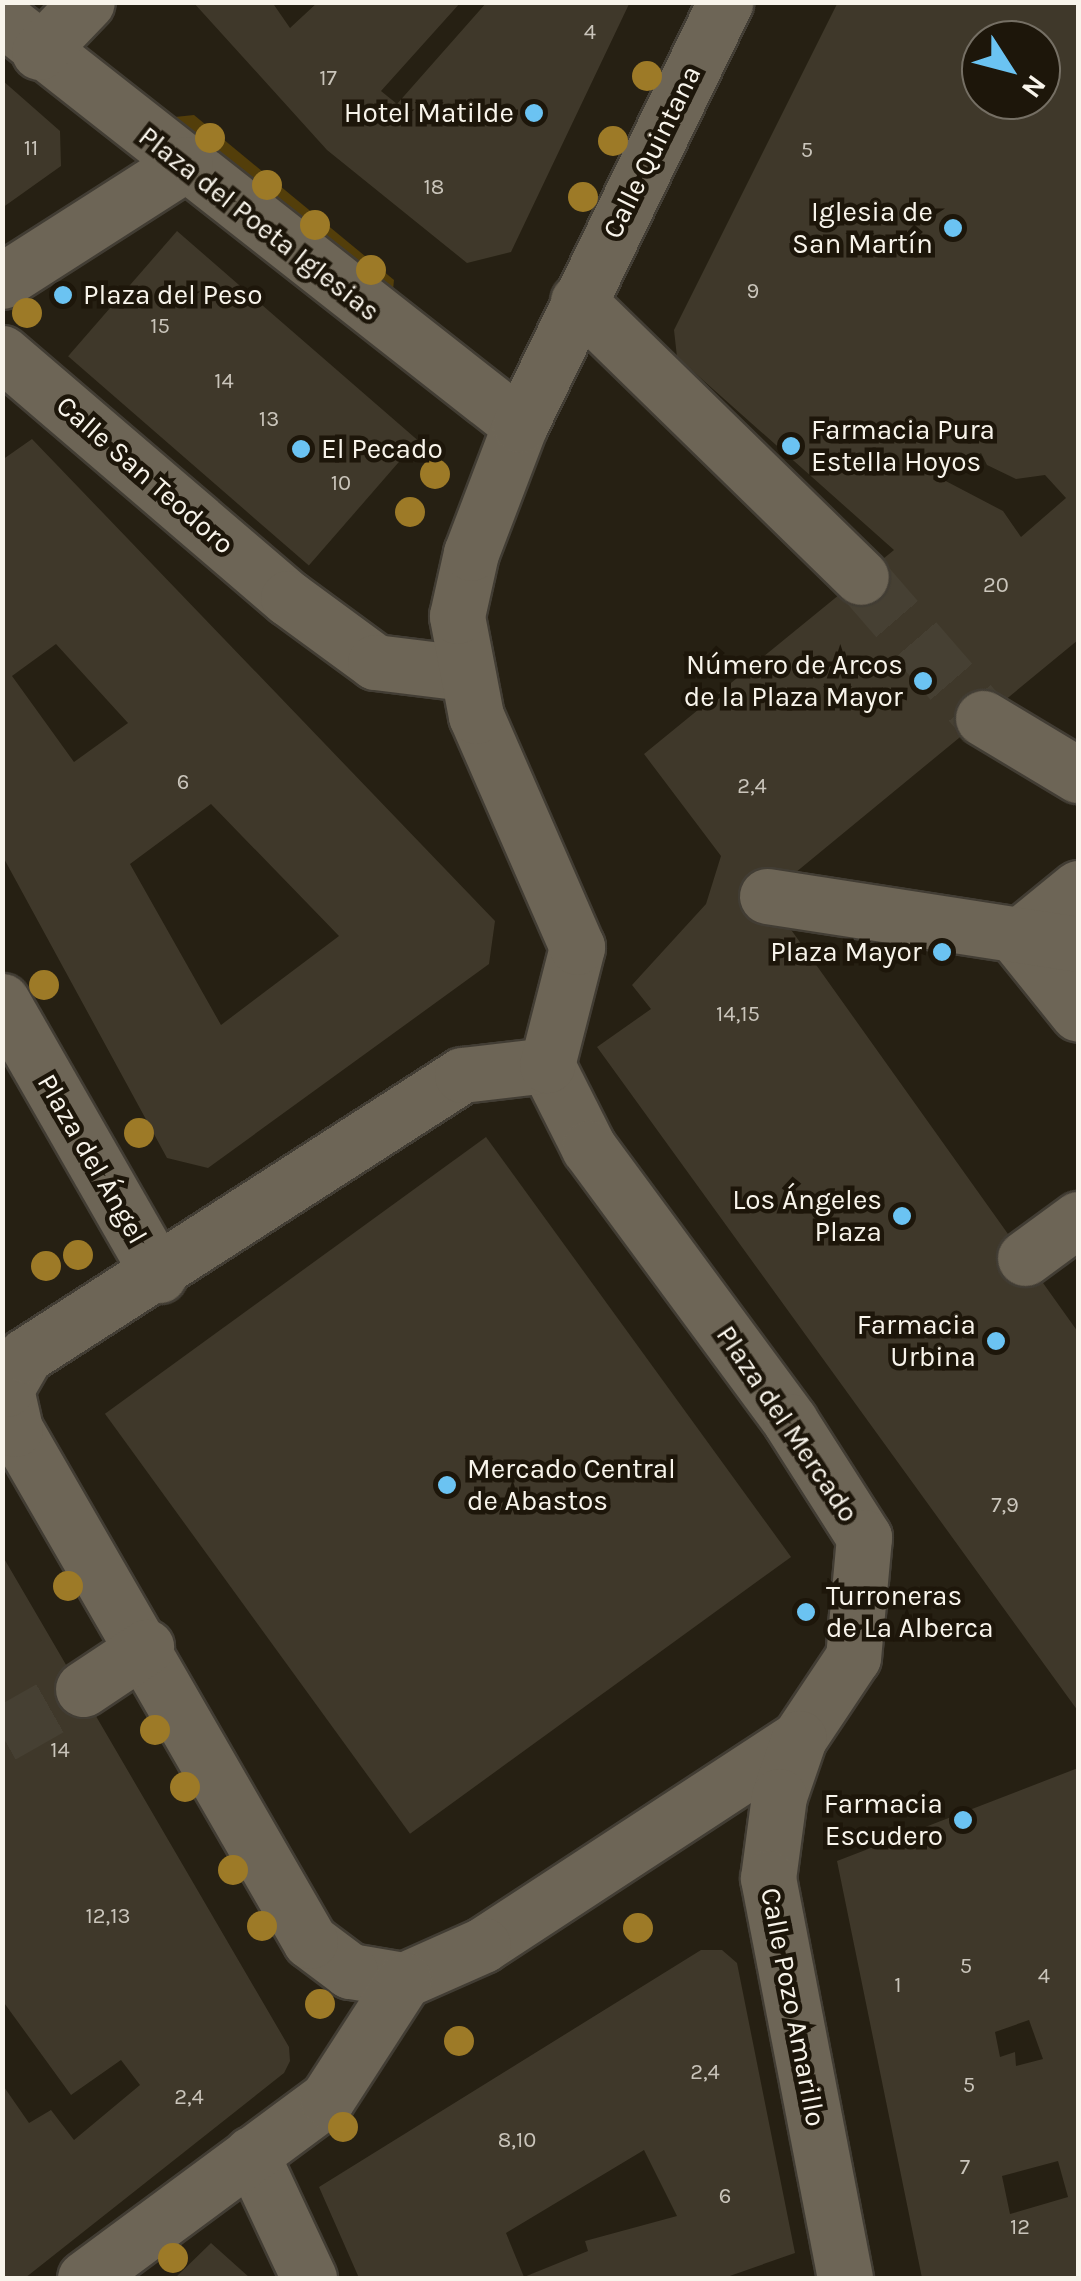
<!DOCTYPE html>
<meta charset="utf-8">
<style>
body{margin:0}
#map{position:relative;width:1081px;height:2281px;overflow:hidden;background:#262013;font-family:Karla,sans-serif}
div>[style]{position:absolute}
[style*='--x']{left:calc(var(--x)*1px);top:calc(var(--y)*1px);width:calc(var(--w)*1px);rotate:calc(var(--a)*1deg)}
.green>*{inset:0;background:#533e0a}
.building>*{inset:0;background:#3f382a;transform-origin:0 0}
.street-tunnel>*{height:55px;margin-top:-27.5px;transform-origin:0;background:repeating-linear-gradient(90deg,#464033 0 55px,transparent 0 83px)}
.roads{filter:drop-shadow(2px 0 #423d34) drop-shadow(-2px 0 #423d34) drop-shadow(0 2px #423d34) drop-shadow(0 -2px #423d34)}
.street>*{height:55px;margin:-27.5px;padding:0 27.5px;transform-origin:27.5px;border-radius:27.5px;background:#6d6556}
.trees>*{width:30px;height:30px;margin:-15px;border-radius:50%;background:#9d7a27}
.dots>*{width:28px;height:28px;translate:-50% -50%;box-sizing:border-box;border:5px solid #1d160a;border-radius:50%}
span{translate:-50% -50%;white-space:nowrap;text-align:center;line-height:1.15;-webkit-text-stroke:9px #1d160a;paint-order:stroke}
.number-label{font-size:22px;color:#cac5bb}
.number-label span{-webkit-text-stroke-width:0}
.poi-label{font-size:28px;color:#f8f4eb}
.right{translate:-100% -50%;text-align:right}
.left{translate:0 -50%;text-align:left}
.street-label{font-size:28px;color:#f8f4eb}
.frame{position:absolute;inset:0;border:5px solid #f8f4eb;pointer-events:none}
.north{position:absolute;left:961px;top:20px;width:100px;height:100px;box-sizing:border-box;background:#1d160a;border:2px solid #756f64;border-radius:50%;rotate:126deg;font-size:28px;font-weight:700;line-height:40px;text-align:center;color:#f8f4eb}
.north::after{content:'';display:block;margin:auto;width:35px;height:45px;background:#6bc3f2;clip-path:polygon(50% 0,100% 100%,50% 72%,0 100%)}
</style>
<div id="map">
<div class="green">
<div style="clip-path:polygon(194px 115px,394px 280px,392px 299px,175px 117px)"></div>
</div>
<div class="building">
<div style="clip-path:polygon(193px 2px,272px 2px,290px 28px,318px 2px,461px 2px,381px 91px,397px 104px,487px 2px,630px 2px,511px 252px,467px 263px,327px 150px)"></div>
<div style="clip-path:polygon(evenodd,838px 2px,1078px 2px,1078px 640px,767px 896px,1078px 1332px,1078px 1711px,597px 1047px,651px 1009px,632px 985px,706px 904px,721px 856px,644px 754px,894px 550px,677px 357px,674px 330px,838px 2px,981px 40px,1041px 40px,1041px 100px,981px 100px,981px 40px,838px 2px,981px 453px,987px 465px,1016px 479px,1045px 475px,1066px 498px,1021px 537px,1003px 511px,940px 478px,981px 453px)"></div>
<div style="clip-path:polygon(2px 80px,60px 131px,61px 166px,2px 208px)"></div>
<div style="left:177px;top:231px;width:319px;height:166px;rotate:41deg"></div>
<div style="clip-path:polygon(evenodd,32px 439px,495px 921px,489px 964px,208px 1168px,167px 1158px,2px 855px,2px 460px,32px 439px,56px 644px,128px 723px,74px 762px,12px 676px,56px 644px,32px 439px,211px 804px,339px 936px,221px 1025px,130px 864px,211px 804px)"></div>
<div style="left:486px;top:1137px;width:519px;height:471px;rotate:54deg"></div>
<div style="clip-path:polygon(2px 1555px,289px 2047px,290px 2061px,284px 2073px,25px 2278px,2px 2278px,2px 2084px,29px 2123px,51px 2110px,74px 2140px,140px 2085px,121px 2060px,71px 2095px,2px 2000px)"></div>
<div style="clip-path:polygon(evenodd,1078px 1768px,1078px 2278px,922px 2278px,837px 1861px,1078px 1768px,1029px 2020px,1043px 2059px,1016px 2066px,1015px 2052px,1000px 2057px,995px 2032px,1029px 2020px,1078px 1768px,1058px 2161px,1068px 2197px,1010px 2214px,1002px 2176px,1058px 2161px)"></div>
<div style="clip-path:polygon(evenodd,701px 1950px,722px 1950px,737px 1963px,795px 2253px,724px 2278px,359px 2278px,319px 2187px,701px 1950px,644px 2150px,677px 2216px,585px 2241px,588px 2251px,524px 2277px,506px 2233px,644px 2150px)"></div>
<div style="clip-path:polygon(211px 2243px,250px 2278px,175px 2278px)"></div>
</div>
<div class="street-tunnel">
<div style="--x:861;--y:577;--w:186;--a:49.1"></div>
<div style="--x:2;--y:1735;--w:93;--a:-29.6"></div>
</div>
<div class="roads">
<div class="street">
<div style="--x:2;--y:18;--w:659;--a:38.16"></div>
<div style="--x:39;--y:52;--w:69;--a:-46.2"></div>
<div style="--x:2;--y:281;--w:217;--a:-32.6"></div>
<div style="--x:578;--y:301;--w:395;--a:44.3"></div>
<div style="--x:2;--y:353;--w:377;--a:40.6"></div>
<div style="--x:288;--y:598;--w:108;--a:36.3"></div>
<div style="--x:375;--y:662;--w:90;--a:7"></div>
<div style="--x:983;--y:718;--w:111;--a:31"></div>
<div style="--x:1078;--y:888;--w:79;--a:140.7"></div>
<div style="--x:1017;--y:938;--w:97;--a:51.2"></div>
<div style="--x:767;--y:896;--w:315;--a:8.8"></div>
<div style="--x:2;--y:1001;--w:316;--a:60.2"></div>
<div style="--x:547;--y:1065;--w:93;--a:63.2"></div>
<div style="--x:589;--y:1148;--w:339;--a:53.6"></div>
<div style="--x:790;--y:1421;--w:138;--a:57.5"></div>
<div style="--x:864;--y:1537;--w:121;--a:95.2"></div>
<div style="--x:853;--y:1657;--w:97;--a:123.7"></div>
<div style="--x:799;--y:1738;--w:378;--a:146.8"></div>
<div style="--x:483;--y:1945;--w:86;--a:156.1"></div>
<div style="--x:404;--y:1980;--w:55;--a:-170.5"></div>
<div style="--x:350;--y:1971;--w:50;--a:-143.1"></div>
<div style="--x:310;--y:1941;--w:591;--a:-119.95"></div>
<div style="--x:15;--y:1429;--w:41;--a:-102.7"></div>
<div style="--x:6;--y:1389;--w:39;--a:-60"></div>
<div style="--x:26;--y:1355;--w:518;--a:-32.71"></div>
<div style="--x:462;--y:1075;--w:86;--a:-6.7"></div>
<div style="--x:547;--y:1065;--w:122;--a:-75.7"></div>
<div style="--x:577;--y:947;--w:252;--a:-113.6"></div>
<div style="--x:476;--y:716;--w:102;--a:-100.8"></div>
<div style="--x:457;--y:616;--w:65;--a:-77.5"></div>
<div style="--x:471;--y:553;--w:137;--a:-69.1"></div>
<div style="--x:520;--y:425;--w:470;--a:-64.1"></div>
<div style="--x:1025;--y:1258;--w:66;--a:-36.3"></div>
<div style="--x:83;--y:1689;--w:76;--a:-33.7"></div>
<div style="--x:799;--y:1738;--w:61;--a:109"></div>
<div style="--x:779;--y:1796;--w:83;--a:97.6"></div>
<div style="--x:768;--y:1878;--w:407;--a:79.1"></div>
<div style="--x:251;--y:2154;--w:137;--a:64.9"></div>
<div style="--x:85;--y:2278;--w:301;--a:-36.5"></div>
<div style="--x:327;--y:2099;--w:142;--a:-57.1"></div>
</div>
</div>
<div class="trees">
<div style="left:647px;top:76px"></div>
<div style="left:210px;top:138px"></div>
<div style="left:613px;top:141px"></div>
<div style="left:267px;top:185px"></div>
<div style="left:583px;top:197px"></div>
<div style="left:315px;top:225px"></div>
<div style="left:371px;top:270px"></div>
<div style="left:27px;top:313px"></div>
<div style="left:435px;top:474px"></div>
<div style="left:410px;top:512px"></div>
<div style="left:44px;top:985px"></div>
<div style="left:139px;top:1133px"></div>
<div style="left:78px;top:1255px"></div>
<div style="left:46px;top:1266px"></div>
<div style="left:68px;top:1586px"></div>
<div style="left:155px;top:1730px"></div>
<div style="left:185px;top:1787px"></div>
<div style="left:233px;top:1870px"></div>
<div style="left:262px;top:1926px"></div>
<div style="left:638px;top:1928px"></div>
<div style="left:320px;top:2004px"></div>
<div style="left:459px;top:2041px"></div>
<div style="left:343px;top:2127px"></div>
<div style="left:173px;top:2258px"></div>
</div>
<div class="dots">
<div style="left:534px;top:113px;background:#6bc3f2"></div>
<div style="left:953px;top:228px;background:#6bc3f2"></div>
<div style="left:63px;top:295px;background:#6bc3f2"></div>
<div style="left:791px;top:446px;background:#6bc3f2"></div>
<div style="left:301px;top:449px;background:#6bc3f2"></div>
<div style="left:923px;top:681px;background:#6bc3f2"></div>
<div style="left:942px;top:952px;background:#6bc3f2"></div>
<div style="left:902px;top:1216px;background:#6bc3f2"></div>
<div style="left:996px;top:1341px;background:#6bc3f2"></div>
<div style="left:447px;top:1485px;background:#6bc3f2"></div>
<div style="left:806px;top:1612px;background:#6bc3f2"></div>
<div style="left:963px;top:1820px;background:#6bc3f2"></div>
</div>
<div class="number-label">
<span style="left:590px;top:33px">4</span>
<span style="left:328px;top:79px">17</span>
<span style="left:31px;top:149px">11</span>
<span style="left:807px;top:151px">5</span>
<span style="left:434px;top:188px">18</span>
<span style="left:753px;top:292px">9</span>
<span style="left:160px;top:327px">15</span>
<span style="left:224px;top:382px">14</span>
<span style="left:269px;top:420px">13</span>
<span style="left:341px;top:484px">10</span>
<span style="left:996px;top:586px">20</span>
<span style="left:183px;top:783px">6</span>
<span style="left:752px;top:787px">2,4</span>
<span style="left:738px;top:1015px">14,15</span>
<span style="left:1005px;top:1506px">7,9</span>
<span style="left:60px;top:1751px">14</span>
<span style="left:108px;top:1917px">12,13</span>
<span style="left:966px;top:1967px">5</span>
<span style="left:1044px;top:1977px">4</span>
<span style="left:898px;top:1986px">1</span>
<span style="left:705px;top:2073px">2,4</span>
<span style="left:969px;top:2086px">5</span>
<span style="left:189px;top:2098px">2,4</span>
<span style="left:517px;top:2141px">8,10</span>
<span style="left:965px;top:2168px">7</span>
<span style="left:725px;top:2197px">6</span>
<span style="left:1020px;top:2228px">12</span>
</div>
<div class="poi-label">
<span class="right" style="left:514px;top:113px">Hotel Matilde</span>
<span class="right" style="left:933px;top:228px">Iglesia de<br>San Martín</span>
<span class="left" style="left:83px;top:295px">Plaza del Peso</span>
<span class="left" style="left:811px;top:446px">Farmacia Pura<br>Estella Hoyos</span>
<span class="left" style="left:321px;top:449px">El Pecado</span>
<span class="right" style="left:903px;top:681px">Número de Arcos<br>de la Plaza Mayor</span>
<span class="right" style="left:922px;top:952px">Plaza Mayor</span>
<span class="right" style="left:882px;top:1216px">Los Ángeles<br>Plaza</span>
<span class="right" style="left:976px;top:1341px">Farmacia<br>Urbina</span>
<span class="left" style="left:467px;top:1485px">Mercado Central<br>de Abastos</span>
<span class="left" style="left:826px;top:1612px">Turroneras<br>de La Alberca</span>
<span class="right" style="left:943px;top:1820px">Farmacia<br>Escudero</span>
</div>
<div class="street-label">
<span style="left:652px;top:152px;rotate:-64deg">Calle Quintana</span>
<span style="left:259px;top:224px;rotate:38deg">Plaza del Poeta Iglesias</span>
<span style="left:145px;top:475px;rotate:41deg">Calle San Teodoro</span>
<span style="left:92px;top:1159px;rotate:60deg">Plaza del Ángel</span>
<span style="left:787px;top:1424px;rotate:56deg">Plaza del Mercado</span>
<span style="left:793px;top:2007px;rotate:79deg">Calle Pozo Amarillo</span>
</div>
<div class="frame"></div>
<div class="north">N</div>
</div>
